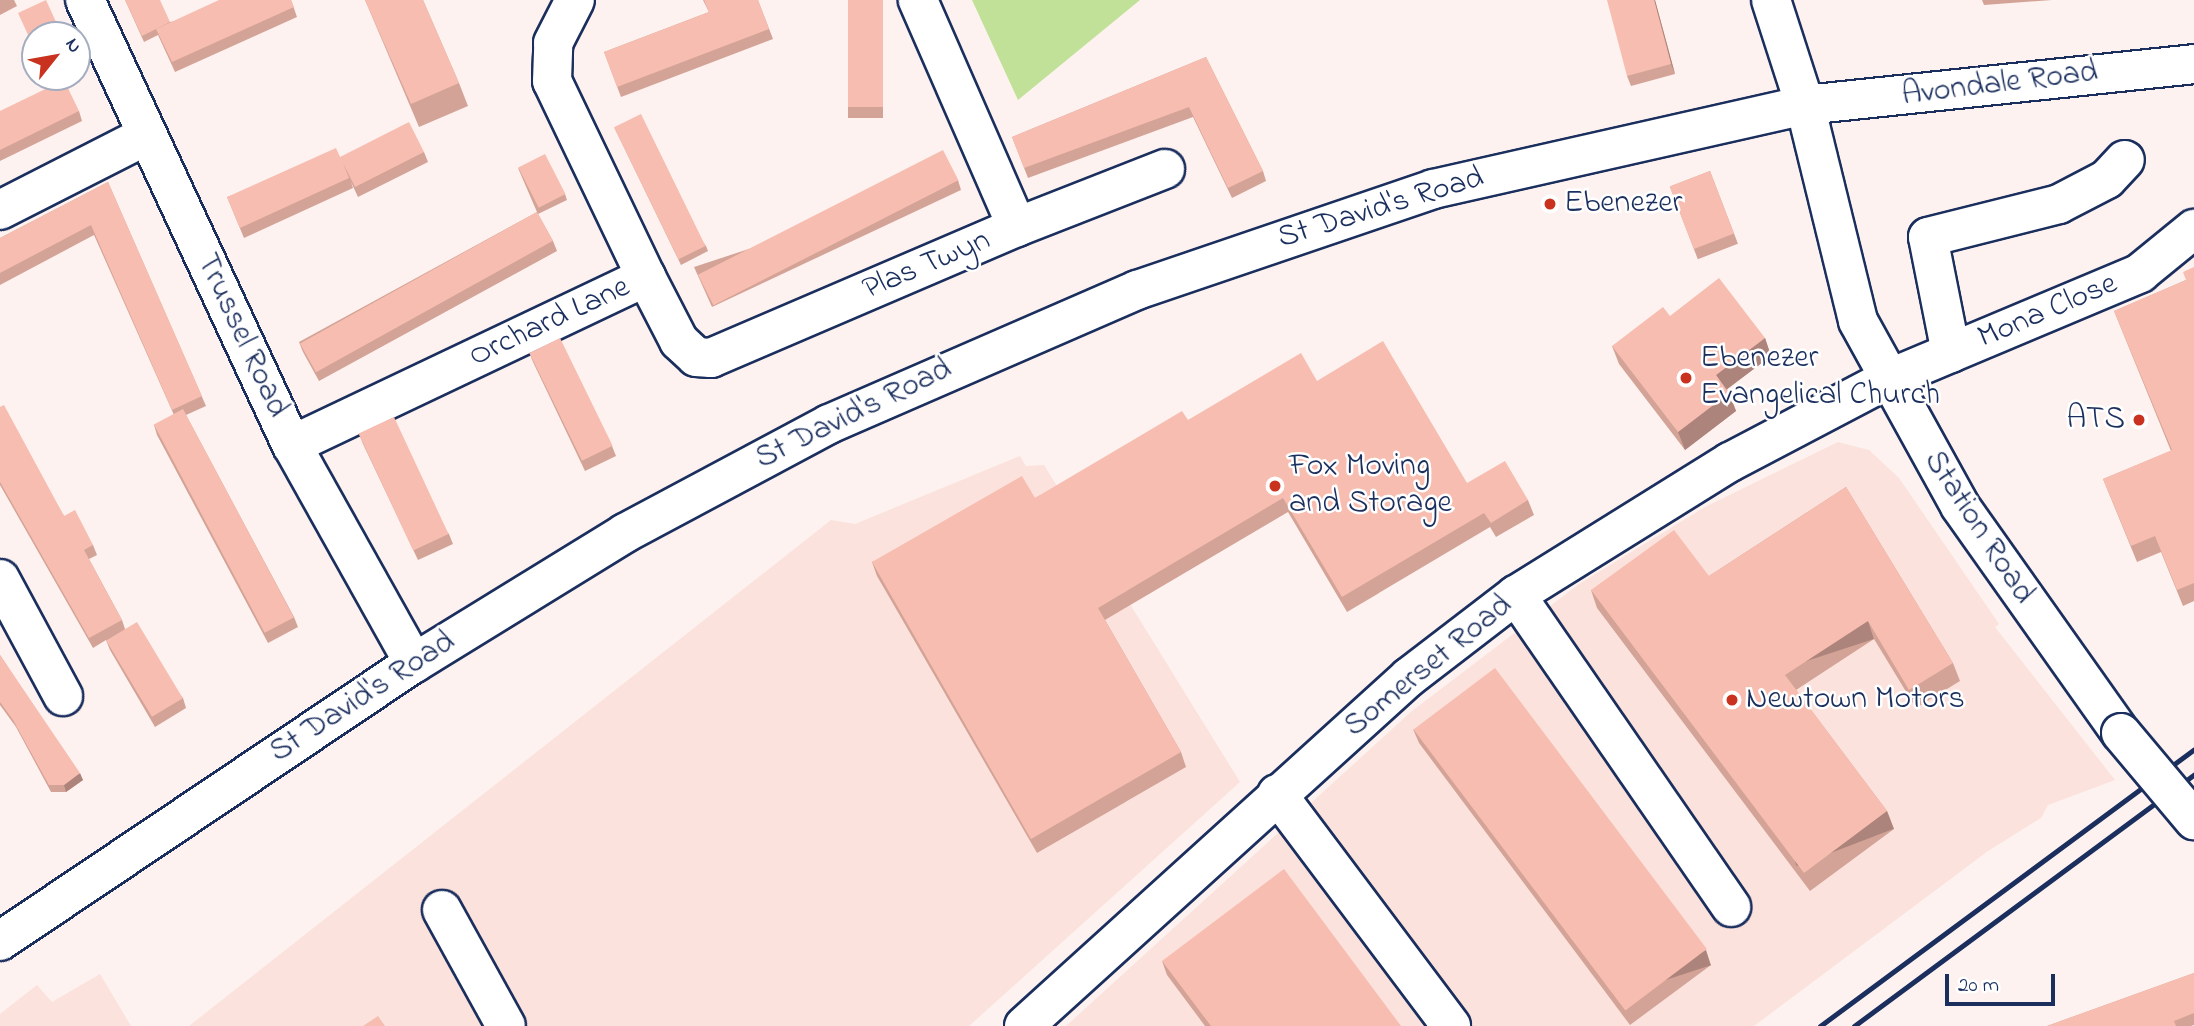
<!DOCTYPE html>
<style>
body{margin:0}
#map{position:relative;width:2194px;height:1026px;overflow:hidden;background:#fdf2ef;font-family:"Indie Flower",sans-serif}
div>[style]{position:absolute}
[style*='--x']{left:calc(var(--x)*1px);top:calc(var(--y)*1px);width:calc(var(--w)*1px);rotate:calc(var(--a)*1deg)}
.built>*{inset:0;background:#fbe2dc}
.green>*{inset:0;background:#c1e199}
.roads{filter:drop-shadow(2px 0 #1b2f5e) drop-shadow(-2px 0 #1b2f5e) drop-shadow(0 2px #1b2f5e) drop-shadow(0 -2px #1b2f5e)}
.minor>*{height:38px;margin:-19px;padding:0 19px;transform-origin:19px;border-radius:19px;background:#fff}
.rail>*{height:5px;margin:-2.5px;padding:0 2.5px;transform-origin:2.5px;border-radius:2.5px;background:#1b2f5e}
.bridges{filter:drop-shadow(2px 0 #1b2f5e) drop-shadow(-2px 0 #1b2f5e) drop-shadow(0 2px #1b2f5e) drop-shadow(0 -2px #1b2f5e)}
.minor-bridge>*{height:38px;margin:-19px;padding:0 19px;transform-origin:19px;border-radius:19px;background:#fff}
.wall>*{inset:0;background:#d4a397;transform-origin:0 0}
.shaded-wall>*{inset:0;background:#ad847b;transform-origin:0 0}
.building>*{inset:0;background:#f7bdb0;transform-origin:0 0}
.dots>*{width:19px;height:19px;translate:-50% -50%;box-sizing:border-box;border:4px solid #fff;border-radius:50%}
span{translate:-50% -50%;white-space:nowrap;text-align:center;line-height:1.15;-webkit-text-stroke:5px #fff;paint-order:stroke}
.street-label{font-size:32px;color:#1b2f5e}
.poi-label{font-size:32px;color:#1b2f5e}
.left{translate:0 -50%;text-align:left}
.right{translate:-100% -50%;text-align:right}
.north{position:absolute;left:21px;top:21px;width:70px;height:70px;box-sizing:border-box;background:#fff;border:2px solid #a4acbf;border-radius:50%;rotate:59deg;font-size:19px;font-weight:700;line-height:28px;text-align:center;color:#1b2f5e}
.north::after{content:'';display:block;margin:auto;width:24px;height:32px;background:#c8321e;clip-path:polygon(50% 0,100% 100%,50% 72%,0 100%)}
.scale{position:absolute;left:1945px;top:974px;width:110px;height:32px;box-sizing:border-box;border:4px solid #1b2f5e;border-top:0;padding-left:9px;font-size:21px;line-height:24px;white-space:nowrap;color:#1b2f5e;-webkit-text-stroke:5px #fff;paint-order:stroke}
</style>
<div id="map">
<div class="built">
<div style="clip-path:polygon(1838px 442px,1869px 450px,1899px 478px,1999px 624px,1995px 627px,2115px 780px,2048px 805px,2041px 818px,1988px 851px,1754px 1026px,1066px 1026px,1412px 711px,1579px 584px,1705px 507px)"></div>
<div style="clip-path:polygon(1020px 456px,1026px 466px,1044px 465px,1240px 782px,969px 1026px,189px 1026px,831px 520px,855px 524px)"></div>
<div style="clip-path:polygon(100px 974px,131px 1026px,0 1026px,0 1014px,37px 985px,52px 1002px)"></div>
</div>
<div class="green">
<div style="clip-path:polygon(972px 0,1140px 0,1018px 100px)"></div>
</div>
<div class="roads">
<div class="minor">
<div style="--x:85;--y:0;--w:491;--a:65.1"></div>
<div style="--x:292;--y:445;--w:250;--a:60.8"></div>
<div style="--x:1771;--y:0;--w:110;--a:72.1"></div>
<div style="--x:1805;--y:105;--w:222;--a:76.2"></div>
<div style="--x:1858;--y:321;--w:211;--a:61.1"></div>
<div style="--x:1960;--y:506;--w:278;--a:54.7"></div>
<div style="--x:0;--y:210;--w:165;--a:-27"></div>
<div style="--x:1017;--y:227;--w:159;--a:-21.4"></div>
<div style="--x:646;--y:277;--w:72;--a:62.7"></div>
<div style="--x:679;--y:341;--w:23;--a:43"></div>
<div style="--x:696;--y:357;--w:15;--a:4"></div>
<div style="--x:711;--y:358;--w:333;--a:-23.2"></div>
<div style="--x:1017;--y:227;--w:248;--a:-113.6"></div>
<div style="--x:1951;--y:353;--w:118;--a:-101.2"></div>
<div style="--x:1928;--y:237;--w:135;--a:-14.1"></div>
<div style="--x:2059;--y:204;--w:54;--a:-27.5"></div>
<div style="--x:2107;--y:179;--w:26;--a:-47"></div>
<div style="--x:292;--y:445;--w:392;--a:-25.4"></div>
<div style="--x:646;--y:277;--w:217;--a:-115.6"></div>
<div style="--x:552;--y:81;--w:38;--a:-88"></div>
<div style="--x:553;--y:43;--w:48;--a:-62.9"></div>
<div style="--x:0;--y:579;--w:133;--a:61.7"></div>
<div style="--x:1516;--y:595;--w:379;--a:55.4"></div>
<div style="--x:1277;--y:794;--w:290;--a:53.1"></div>
<div style="--x:442;--y:910;--w:132;--a:61.1"></div>
<div style="--x:0;--y:941;--w:499;--a:-33.9"></div>
<div style="--x:414;--y:663;--w:248;--a:-31.6"></div>
<div style="--x:625;--y:533;--w:231;--a:-28.1"></div>
<div style="--x:829;--y:424;--w:336;--a:-23.5"></div>
<div style="--x:1137;--y:290;--w:313;--a:-18.8"></div>
<div style="--x:1433;--y:189;--w:381;--a:-12.7"></div>
<div style="--x:1805;--y:105;--w:391;--a:-6"></div>
<div style="--x:1024;--y:1026;--w:520;--a:-42.19"></div>
<div style="--x:1409;--y:677;--w:135;--a:-37.5"></div>
<div style="--x:1516;--y:595;--w:252;--a:-31.9"></div>
<div style="--x:1730;--y:462;--w:176;--a:-27.7"></div>
<div style="--x:1886;--y:380;--w:276;--a:-22.8"></div>
<div style="--x:2140;--y:273;--w:70;--a:-39.2"></div>
</div>
</div>
<div class="rail">
<div style="--x:1820;--y:1026;--w:465;--a:-36.5"></div>
<div style="--x:1854;--y:1026;--w:423;--a:-36.5"></div>
</div>
<div class="bridges">
<div class="minor-bridge">
<div style="--x:2121;--y:733;--w:114;--a:50"></div>
</div>
</div>
<div class="wall">
<div style="clip-path:polygon(0 0,14px 0,17px 6px,0 15px)"></div>
<div style="clip-path:polygon(125px 0,170px 22px,291px 0,297px 17px,175px 72px,158px 35px,144px 42px)"></div>
<div style="clip-path:polygon(365px 0,423px 0,459px 83px,468px 106px,419px 127px)"></div>
<div style="clip-path:polygon(703px 0,758px 0,773px 39px,621px 97px,604px 52px,709px 12px)"></div>
<div style="left:848px;top:0;width:35px;height:118px"></div>
<div style="clip-path:polygon(1655px 0,1675px 74px,1631px 86px,1627px 76px)"></div>
<div style="clip-path:polygon(1982px 0,2052px 0,1984px 5px)"></div>
<div style="clip-path:polygon(1206px 57px,1263px 171px,1266px 181px,1232px 198px,1193px 117px,1028px 178px,1012px 137px)"></div>
<div style="clip-path:polygon(47px 77px,68px 77px,50px 85px)"></div>
<div style="clip-path:polygon(0 111px,79px 111px,82px 121px,0 161px)"></div>
<div style="clip-path:polygon(614px 127px,706px 246px,708px 251px,681px 265px)"></div>
<div style="clip-path:polygon(424px 152px,428px 162px,358px 197px,351px 182px,353px 188px,244px 238px,227px 197px,340px 157px)"></div>
<div style="clip-path:polygon(518px 168px,565px 194px,567px 200px,538px 214px,553px 241px,557px 251px,319px 381px,303px 352px,299px 342px,537px 212px)"></div>
<div style="left:1710px;top:171px;width:78px;height:43px;rotate:69deg"></div>
<div style="clip-path:polygon(958px 180px,961px 190px,712px 307px,694px 267px)"></div>
<div style="clip-path:polygon(108px 182px,206px 406px,186px 415px,294px 617px,298px 627px,268px 643px,157px 435px,154px 425px,174px 415px,94px 235px,0 285px,0 238px)"></div>
<div style="clip-path:polygon(2194px 267px,2194px 601px,2183px 606px,2161px 552px,2137px 562px,2103px 479px,2171px 451px,2114px 311px,2186px 280px)"></div>
<div style="clip-path:polygon(1765px 338px,1771px 356px,1727px 389px,1729px 393px,1736px 411px,1685px 450px,1619px 364px,1612px 346px)"></div>
<div style="clip-path:polygon(529px 352px,612px 446px,616px 456px,585px 471px,533px 362px)"></div>
<div style="clip-path:polygon(1317px 381px,1467px 483px,1528px 500px,1534px 515px,1496px 537px,1490px 527px,1347px 612px,1288px 512px,1105px 620px,1181px 752px,1186px 767px,1037px 853px,877px 576px,872px 562px,1035px 498px,1188px 420px)"></div>
<div style="clip-path:polygon(0 407px,64px 516px,93px 545px,97px 555px,89px 559px,122px 620px,125px 629px,183px 698px,186px 708px,155px 727px,110px 650px,106px 640px,93px 648px,0 485px)"></div>
<div style="clip-path:polygon(359px 434px,449px 534px,453px 544px,418px 560px,363px 444px)"></div>
<div style="clip-path:polygon(1846px 487px,1953px 663px,1960px 681px,1916px 708px,1874px 639px,1796px 690px,1887px 811px,1894px 829px,1810px 891px,1597px 608px,1591px 590px,1709px 576px)"></div>
<div style="clip-path:polygon(0 655px,83px 780px,66px 792px,51px 792px,16px 727px,0 705px)"></div>
<div style="clip-path:polygon(1413px 729px,1711px 965px,1630px 1025px,1419px 743px)"></div>
<div style="clip-path:polygon(1162px 961px,1401px 1026px,1205px 1026px,1167px 975px)"></div>
<div style="clip-path:polygon(2194px 973px,2194px 1025px,2191px 1026px,2047px 1026px)"></div>
</div>
<div class="shaded-wall">
<div style="clip-path:polygon(1654px 0,1655px 0,1675px 74px,1671px 64px)"></div>
<div style="clip-path:polygon(1765px 338px,1771px 356px,1722px 393px,1716px 375px)"></div>
<div style="clip-path:polygon(1729px 393px,1736px 411px,1685px 450px,1678px 432px)"></div>
<div style="left:1868px;top:621px;width:19px;height:99px;rotate:72deg"></div>
<div style="clip-path:polygon(80px 773px,83px 780px,66px 792px,64px 785px)"></div>
<div style="left:1887px;top:811px;width:19px;height:104px;rotate:69deg"></div>
<div style="left:1706px;top:950px;width:16px;height:101px;rotate:72deg"></div>
</div>
<div class="building">
<div style="clip-path:polygon(46px 0,62px 35px,35px 35px,35px 50px,18px 13px)"></div>
<div style="clip-path:polygon(125px 0,160px 0,170px 22px,142px 36px)"></div>
<div style="clip-path:polygon(219px 0,291px 0,294px 7px,172px 62px,156px 29px)"></div>
<div style="clip-path:polygon(365px 0,423px 0,459px 83px,411px 104px)"></div>
<div style="clip-path:polygon(704px 0,758px 0,769px 29px,617px 87px,604px 52px,709px 12px)"></div>
<div style="left:848px;top:0;width:35px;height:107px"></div>
<div style="clip-path:polygon(1607px 0,1654px 0,1671px 64px,1627px 76px)"></div>
<div style="clip-path:polygon(1206px 57px,1263px 171px,1228px 188px,1189px 107px,1024px 168px,1012px 137px)"></div>
<div style="clip-path:polygon(64px 80px,79px 111px,0 150px,0 111px)"></div>
<div style="left:641px;top:114px;width:147px;height:30px;rotate:64deg"></div>
<div style="clip-path:polygon(409px 122px,424px 152px,355px 187px,343px 163px,349px 178px,240px 228px,227px 197px,336px 148px,340px 157px)"></div>
<div style="left:943px;top:150px;width:34px;height:275px;rotate:63deg"></div>
<div style="left:545px;top:154px;width:45px;height:30px;rotate:63deg"></div>
<div style="left:1710px;top:171px;width:67px;height:43px;rotate:69deg"></div>
<div style="clip-path:polygon(108px 182px,202px 396px,172px 410px,91px 225px,0 273px,0 238px)"></div>
<div style="left:537px;top:212px;width:33px;height:271px;rotate:61deg"></div>
<div style="clip-path:polygon(2194px 267px,2194px 583px,2177px 590px,2155px 536px,2131px 546px,2103px 479px,2172px 450px,2114px 311px,2186px 280px,2183px 272px)"></div>
<div style="clip-path:polygon(1719px 278px,1765px 338px,1716px 375px,1729px 393px,1678px 432px,1612px 346px,1663px 307px,1670px 316px)"></div>
<div style="left:560px;top:338px;width:120px;height:34px;rotate:64deg"></div>
<div style="clip-path:polygon(1383px 341px,1467px 483px,1505px 461px,1528px 500px,1491px 523px,1484px 513px,1342px 597px,1283px 498px,1098px 608px,1181px 752px,1031px 839px,872px 562px,1022px 476px,1035px 498px,1182px 411px,1188px 420px,1301px 353px,1317px 381px)"></div>
<div style="clip-path:polygon(4px 405px,64px 516px,75px 510px,93px 545px,84px 550px,122px 620px,89px 638px,0 482px,0 407px)"></div>
<div style="left:183px;top:409px;width:236px;height:33px;rotate:62deg"></div>
<div style="left:394px;top:417px;width:129px;height:39px;rotate:65deg"></div>
<div style="clip-path:polygon(1846px 487px,1953px 663px,1909px 690px,1868px 621px,1785px 675px,1887px 811px,1804px 873px,1591px 590px,1674px 530px,1709px 576px)"></div>
<div style="left:137px;top:622px;width:89px;height:36px;rotate:59deg"></div>
<div style="clip-path:polygon(0 655px,80px 773px,64px 785px,49px 785px,13px 720px,0 702px)"></div>
<div style="left:1495px;top:668px;width:352px;height:102px;rotate:53deg"></div>
<div style="clip-path:polygon(1284px 869px,1401px 1026px,1211px 1026px,1162px 961px)"></div>
<div style="clip-path:polygon(2194px 973px,2194px 1013px,2174px 1021px,2176px 1026px,2047px 1026px)"></div>
<div style="clip-path:polygon(378px 1016px,385px 1026px,363px 1026px)"></div>
</div>
<div class="dots">
<div style="left:1550px;top:204px;background:#c8321e"></div>
<div style="left:1686px;top:378px;background:#c8321e"></div>
<div style="left:2139px;top:420px;background:#c8321e"></div>
<div style="left:1275px;top:486px;background:#c8321e"></div>
<div style="left:1732px;top:700px;background:#c8321e"></div>
</div>
<div class="street-label">
<span style="left:2000px;top:85px;rotate:-7deg">Avondale Road</span>
<span style="left:1381px;top:209px;rotate:-17deg">St David's Road</span>
<span style="left:927px;top:266px;rotate:-23deg">Plas Twyn</span>
<span style="left:2048px;top:312px;rotate:-23deg">Mona Close</span>
<span style="left:550px;top:323px;rotate:-25deg">Orchard Lane</span>
<span style="left:241px;top:336px;rotate:65deg">Trussel Road</span>
<span style="left:854px;top:415px;rotate:-26deg">St David's Road</span>
<span style="left:1978px;top:528px;rotate:57deg">Station Road</span>
<span style="left:1429px;top:667px;rotate:-39deg">Somerset Road</span>
<span style="left:363px;top:698px;rotate:-33deg">St David's Road</span>
</div>
<div class="poi-label">
<span class="left" style="left:1564px;top:204px">Ebenezer</span>
<span class="left" style="left:1700px;top:378px">Ebenezer<br>Evangelical Church</span>
<span class="right" style="left:2125px;top:420px">ATS</span>
<span class="left" style="left:1289px;top:486px">Fox Moving<br>and Storage</span>
<span class="left" style="left:1746px;top:700px">Newtown Motors</span>
</div>
<div class="north">N</div>
<div class="scale">20 m</div>
</div>
